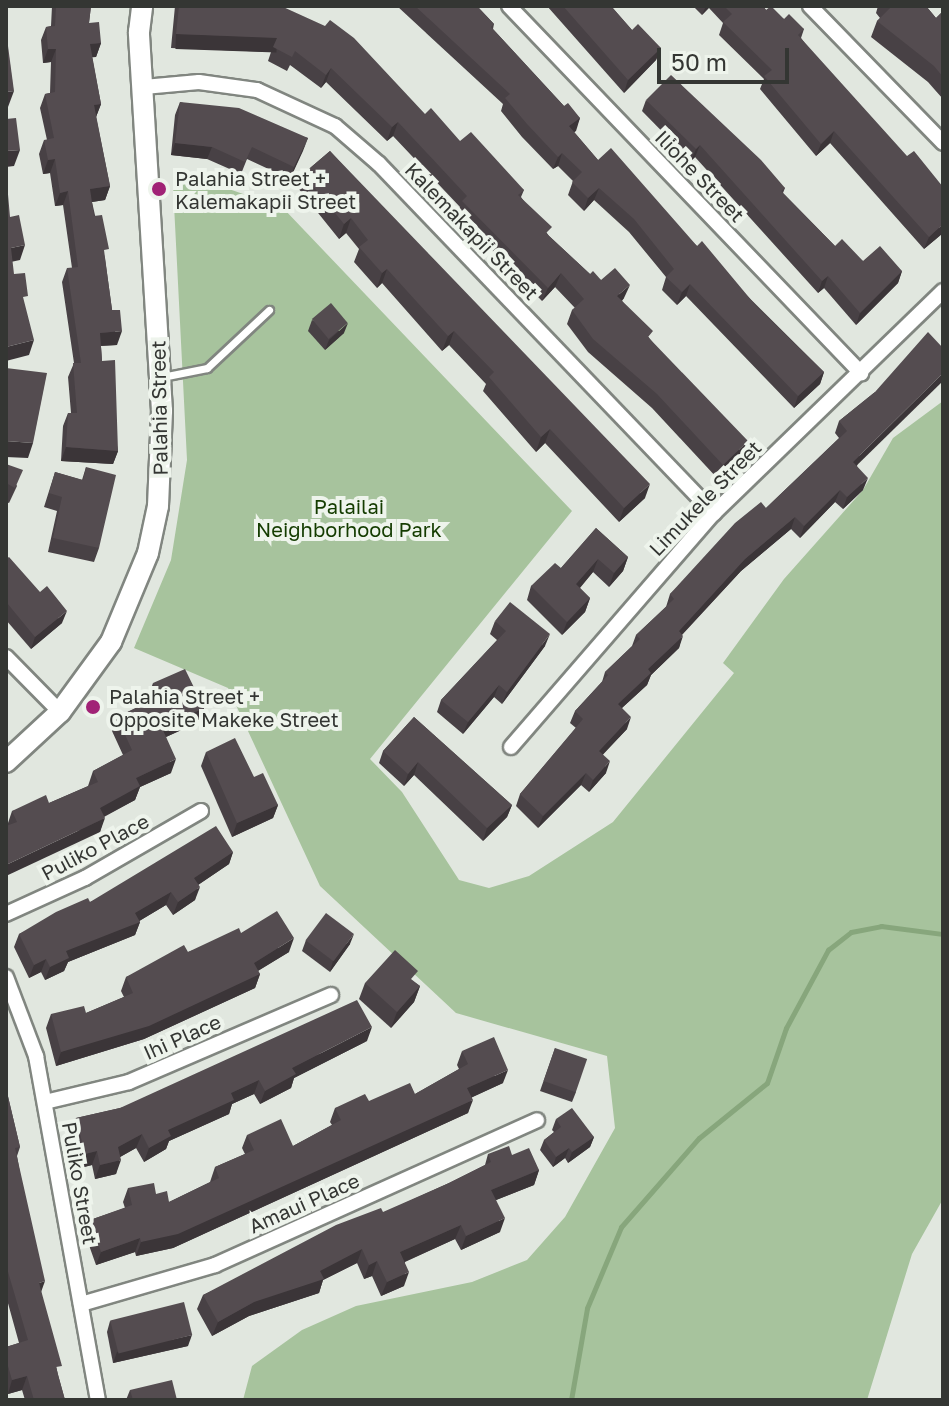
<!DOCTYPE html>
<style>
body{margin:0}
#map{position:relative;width:949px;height:1406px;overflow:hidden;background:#e1e7df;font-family:"Golos Text",sans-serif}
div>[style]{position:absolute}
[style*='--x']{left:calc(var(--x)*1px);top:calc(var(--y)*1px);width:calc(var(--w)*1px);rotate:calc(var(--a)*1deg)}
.green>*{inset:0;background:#a7c39d}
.stream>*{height:5px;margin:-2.5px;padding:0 2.5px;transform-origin:2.5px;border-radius:2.5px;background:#87a67c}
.roads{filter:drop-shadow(2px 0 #818680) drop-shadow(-2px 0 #818680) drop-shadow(0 2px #818680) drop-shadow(0 -2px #818680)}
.lane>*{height:7px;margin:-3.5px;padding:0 3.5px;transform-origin:3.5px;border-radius:3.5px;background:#fff}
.street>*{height:14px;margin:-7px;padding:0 7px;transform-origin:7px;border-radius:7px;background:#fff}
.secondary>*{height:20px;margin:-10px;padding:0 10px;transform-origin:10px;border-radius:10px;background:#fff}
.wall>*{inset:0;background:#484145}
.shaded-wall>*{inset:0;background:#3b3538;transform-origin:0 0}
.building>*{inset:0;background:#544c50;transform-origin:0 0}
.dots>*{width:22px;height:22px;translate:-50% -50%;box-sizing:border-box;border:4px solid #eef4ec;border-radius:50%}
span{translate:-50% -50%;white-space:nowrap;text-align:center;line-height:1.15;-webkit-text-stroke:8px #eef4ec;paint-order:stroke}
.street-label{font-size:20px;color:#343633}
.poi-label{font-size:20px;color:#343633}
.left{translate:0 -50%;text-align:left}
.park-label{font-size:20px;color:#143c00}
.frame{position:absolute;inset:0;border:8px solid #343633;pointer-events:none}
.scale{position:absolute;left:657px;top:48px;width:132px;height:36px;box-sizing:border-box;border:4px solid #343633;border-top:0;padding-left:10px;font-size:24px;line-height:28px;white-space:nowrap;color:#343633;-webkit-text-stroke:6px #eef4ec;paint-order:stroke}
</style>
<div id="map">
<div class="green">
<div style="clip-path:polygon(209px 182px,283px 208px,572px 511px,370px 759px,402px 792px,459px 880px,489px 888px,529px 876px,613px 822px,734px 673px,723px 663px,784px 579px,863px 490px,893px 438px,943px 401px,943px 1199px,912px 1254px,867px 1400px,243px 1400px,252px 1366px,302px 1330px,356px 1306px,472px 1282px,527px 1260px,565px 1217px,615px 1128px,607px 1056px,456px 1013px,320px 886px,228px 688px,134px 648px,171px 560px,187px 460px,173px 185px)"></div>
</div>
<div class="stream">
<div style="--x:571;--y:1400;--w:93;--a:-80.1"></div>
<div style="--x:587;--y:1308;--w:88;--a:-67.2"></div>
<div style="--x:621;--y:1227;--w:118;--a:-48.8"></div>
<div style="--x:699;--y:1138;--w:87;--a:-39"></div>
<div style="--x:767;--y:1083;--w:58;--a:-70.9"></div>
<div style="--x:786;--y:1028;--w:89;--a:-61.7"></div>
<div style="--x:828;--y:950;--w:29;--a:-38"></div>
<div style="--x:851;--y:932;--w:31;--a:-11"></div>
<div style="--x:881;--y:926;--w:63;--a:7.4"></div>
</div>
<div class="roads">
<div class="lane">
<div style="--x:162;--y:377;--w:46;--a:-11.3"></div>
<div style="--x:207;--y:368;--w:85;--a:-43.1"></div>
</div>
<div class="street">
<div style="--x:509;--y:6;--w:509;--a:46.2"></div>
<div style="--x:810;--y:6;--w:191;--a:45.8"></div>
<div style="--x:144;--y:87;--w:55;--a:-5.2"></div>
<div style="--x:199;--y:82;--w:59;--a:7.9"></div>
<div style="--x:257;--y:90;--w:86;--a:24.8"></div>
<div style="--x:335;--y:126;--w:58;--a:40.8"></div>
<div style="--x:379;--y:164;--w:484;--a:46.2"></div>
<div style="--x:6;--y:657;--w:77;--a:45.5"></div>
<div style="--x:511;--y:747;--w:310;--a:-49.1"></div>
<div style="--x:714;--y:513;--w:319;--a:-44.1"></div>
<div style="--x:6;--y:914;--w:87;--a:-24.5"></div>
<div style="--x:85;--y:878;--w:134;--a:-30"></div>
<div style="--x:6;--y:977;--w:85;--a:69.2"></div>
<div style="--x:36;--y:1056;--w:350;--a:79.8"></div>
<div style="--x:45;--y:1102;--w:86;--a:-13.4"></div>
<div style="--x:129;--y:1082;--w:220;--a:-23.3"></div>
<div style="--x:81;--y:1304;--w:140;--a:-16.2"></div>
<div style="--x:215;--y:1265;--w:353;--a:-24.2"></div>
</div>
<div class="secondary">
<div style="--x:6;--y:762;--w:74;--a:-42.8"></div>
<div style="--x:60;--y:712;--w:87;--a:-53.9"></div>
<div style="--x:111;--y:642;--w:96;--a:-67.4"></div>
<div style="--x:148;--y:553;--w:48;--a:-78"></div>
<div style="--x:158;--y:506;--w:95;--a:-87.6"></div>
<div style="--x:162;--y:411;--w:380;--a:-93.5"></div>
<div style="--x:139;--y:32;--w:26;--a:-83"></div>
</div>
</div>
<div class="wall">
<div style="clip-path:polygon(52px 6px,91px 6px,89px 23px,101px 43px,96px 57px,92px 57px,101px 104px,96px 117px,110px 186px,105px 200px,92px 202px,105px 259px,117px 345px,101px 346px,102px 361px,118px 451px,113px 464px,61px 461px,63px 426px,68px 413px,71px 413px,68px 377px,74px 363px,62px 282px,67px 268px,72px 268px,63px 205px,55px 206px,50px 173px,43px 174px,39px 154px,44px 140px,47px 140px,40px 108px,45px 94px,50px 93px,51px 62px,43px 63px,41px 40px,46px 27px,51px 26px)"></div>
<div style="clip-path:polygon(175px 6px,281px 6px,524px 190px,521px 197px,549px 236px,590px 274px,601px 280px,624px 298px,622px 301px,650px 339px,743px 455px,718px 479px,652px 408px,588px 352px,567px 324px,572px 310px,575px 308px,555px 287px,542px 301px,457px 215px,460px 207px,393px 136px,387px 141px,326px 82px,321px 88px,290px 65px,287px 71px,268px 61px,271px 52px,171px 48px)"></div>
<div style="clip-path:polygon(397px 6px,477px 6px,494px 24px,493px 29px,564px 106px,580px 118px,574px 132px,598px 160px,697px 246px,824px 372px,820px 384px,794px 408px,686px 296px,677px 305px,662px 290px,666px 277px,629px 232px,594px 200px,584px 211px,568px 195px,573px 181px,558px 166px,553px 169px,522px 137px,501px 111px,503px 104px)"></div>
<div style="clip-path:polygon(547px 6px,611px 6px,632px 30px,661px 48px,656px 60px,624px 93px)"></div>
<div style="clip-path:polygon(693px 6px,763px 6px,766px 10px,804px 29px,801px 38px,943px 233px,924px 249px,830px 143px,816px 156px,760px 89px,764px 79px,719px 35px,723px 23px,709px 8px,702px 15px)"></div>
<div style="clip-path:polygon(878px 6px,926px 6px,936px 18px,943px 11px,943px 99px,928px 82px,871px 37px,877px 21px,880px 18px,876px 13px)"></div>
<div style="clip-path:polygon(646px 100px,785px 188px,783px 193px,835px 246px,863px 261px,902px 271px,898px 283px,856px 325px,824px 288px,818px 293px,695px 157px,691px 161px,642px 111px)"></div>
<div style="clip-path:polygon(180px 102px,308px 138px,290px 179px,247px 159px,241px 174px,207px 159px,171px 155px,175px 115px)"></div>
<div style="clip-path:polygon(330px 151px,645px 498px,619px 522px,545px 443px,536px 452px,483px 391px,486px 384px,449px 345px,442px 351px,382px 283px,377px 288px,354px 262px,359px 249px,346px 233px,339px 239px,298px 188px,303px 174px)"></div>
<div style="clip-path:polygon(312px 320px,344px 333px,325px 350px,308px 331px)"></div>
<div style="clip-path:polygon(875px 392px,857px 466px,863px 490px,843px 509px,835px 502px,800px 538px,791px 529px,741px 571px,682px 635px,679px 648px,651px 675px,647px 685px,622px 708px,627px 729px,603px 754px,606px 773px,589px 792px,581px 785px,538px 828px,516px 806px,520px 794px,576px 728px,570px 723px,575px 711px,602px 682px,605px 672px,632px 646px,636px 635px,666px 607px,670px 594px,766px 508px,839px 438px,835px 433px,839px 421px)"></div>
<div style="clip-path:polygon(6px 464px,17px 486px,9px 503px,6px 502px)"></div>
<div style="clip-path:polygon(86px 467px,99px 548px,94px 562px,48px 552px,57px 511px,44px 507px,55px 472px,82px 480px)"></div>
<div style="clip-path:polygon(596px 528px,628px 557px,623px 571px,609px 587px,593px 572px,580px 588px,590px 598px,585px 612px,562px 635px,527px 600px,531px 586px,561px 568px)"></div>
<div style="clip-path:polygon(6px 559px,62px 623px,31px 649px,6px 620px)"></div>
<div style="clip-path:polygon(495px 621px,545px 646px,502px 704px,494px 697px,463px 734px,437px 712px,441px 700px,497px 640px,490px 634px)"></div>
<div style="clip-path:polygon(153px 683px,204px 708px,199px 722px,166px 737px,171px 773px,140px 787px,135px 800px,104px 817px,100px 832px,7px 826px,12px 811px,49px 803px,88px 786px,93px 771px,123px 755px,112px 731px,117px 717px,150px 701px,148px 697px)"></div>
<div style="clip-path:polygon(414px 717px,512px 805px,507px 817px,483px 841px,414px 775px,404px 786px,379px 763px,383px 751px)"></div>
<div style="clip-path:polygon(206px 752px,254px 777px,278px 805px,273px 818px,232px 837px,201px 766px)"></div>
<div style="clip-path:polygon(233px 852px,229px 864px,198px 885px,195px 900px,173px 915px,166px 905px,139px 921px,140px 922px,135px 935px,68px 962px,64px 971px,45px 980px,41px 972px,29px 978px,14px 947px,19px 934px,90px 902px)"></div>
<div style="clip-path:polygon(241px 933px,289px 952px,258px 971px,260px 974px,255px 988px,144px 1039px,56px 1066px,46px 1028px,51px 1014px,86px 1013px,124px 997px,121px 991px,126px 977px,188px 952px)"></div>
<div style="clip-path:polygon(306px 940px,350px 944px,330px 972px,302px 951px)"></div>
<div style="clip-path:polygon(414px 982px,420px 986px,414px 1002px,391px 1028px,359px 999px,365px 983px)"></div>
<div style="clip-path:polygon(367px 1041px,294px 1078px,291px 1088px,260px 1104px,254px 1094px,232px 1104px,229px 1114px,169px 1141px,166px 1149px,144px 1162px,136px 1148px,120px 1157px,116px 1174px,95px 1179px,92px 1165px,80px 1168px,71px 1132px,76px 1118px,120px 1108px)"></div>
<div style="clip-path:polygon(555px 1048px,576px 1092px,572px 1102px,540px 1091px)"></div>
<div style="clip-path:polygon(462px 1051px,503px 1083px,472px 1097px,468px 1113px,173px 1248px,136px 1256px,135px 1252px,96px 1265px,85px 1234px,90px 1220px,125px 1208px,123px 1202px,128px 1188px,156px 1194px,169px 1202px,210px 1182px,215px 1167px,245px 1154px,242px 1148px,247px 1135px,293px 1146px,332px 1125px,330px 1122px,335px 1108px,415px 1094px,459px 1069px,457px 1065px)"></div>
<div style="clip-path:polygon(6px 1088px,20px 1147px,17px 1156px,41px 1292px,58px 1375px,65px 1400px,25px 1400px,22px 1390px,8px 1394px,6px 1389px,6px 1347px,19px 1343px,6px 1296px)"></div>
<div style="clip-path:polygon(556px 1119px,594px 1137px,590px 1147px,568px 1163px,565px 1158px,553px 1167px,540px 1150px,544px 1140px,554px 1132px,552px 1130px)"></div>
<div style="clip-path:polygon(488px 1154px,512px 1155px,539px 1170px,534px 1185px,496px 1200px,500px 1232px,461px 1250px,455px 1239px,405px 1262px,404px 1286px,381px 1296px,372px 1276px,364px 1279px,357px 1263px,323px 1280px,319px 1293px,249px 1316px,212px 1336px,197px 1309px,203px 1295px,449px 1183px,485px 1165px)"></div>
<div style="clip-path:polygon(110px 1321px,188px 1346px,113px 1363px,107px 1332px)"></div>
<div style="clip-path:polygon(130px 1390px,177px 1400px,126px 1400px)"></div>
</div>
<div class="shaded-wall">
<div style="clip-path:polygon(706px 6px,710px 6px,702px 15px)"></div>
<div style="left:176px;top:34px;width:101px;height:15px;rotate:2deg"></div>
<div style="clip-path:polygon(101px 43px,96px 57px,85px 58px,90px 44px)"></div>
<div style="clip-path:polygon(661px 48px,656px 60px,624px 93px,628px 80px)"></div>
<div style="clip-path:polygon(48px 49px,56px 49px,51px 62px,43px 63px)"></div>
<div style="clip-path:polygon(331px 68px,326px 82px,321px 88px,326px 75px)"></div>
<div style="clip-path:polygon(14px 91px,8px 107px,6px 107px,6px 92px)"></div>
<div style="clip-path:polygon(101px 104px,96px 117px,94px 105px)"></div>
<div style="clip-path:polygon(580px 118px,576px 131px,565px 139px,569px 126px)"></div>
<div style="clip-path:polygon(398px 122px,393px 136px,387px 141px,392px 127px)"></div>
<div style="clip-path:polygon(834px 131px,830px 143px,816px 156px,821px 144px)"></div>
<div style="clip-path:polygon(308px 138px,303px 151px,290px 179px,294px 167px)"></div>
<div style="clip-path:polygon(175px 143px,212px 147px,207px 159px,171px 155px)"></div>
<div style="clip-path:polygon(700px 145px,695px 157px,691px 161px,696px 149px)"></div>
<div style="clip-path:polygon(20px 150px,14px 166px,6px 167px,6px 151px)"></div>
<div style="clip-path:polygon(562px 153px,558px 166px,553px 169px,558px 157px)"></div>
<div style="clip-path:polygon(55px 159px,50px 173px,43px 174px,48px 160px)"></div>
<div style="clip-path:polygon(110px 186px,105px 200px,85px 203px,90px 189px)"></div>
<div style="clip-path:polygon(599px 188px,594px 200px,584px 211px,588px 198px)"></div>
<div style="clip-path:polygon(68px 191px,63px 205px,55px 206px,60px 193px)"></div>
<div style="clip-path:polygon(351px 218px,346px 233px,339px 239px,344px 224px)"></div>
<div style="clip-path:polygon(943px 224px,943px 233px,924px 249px,929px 237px)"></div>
<div style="clip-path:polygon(25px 245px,20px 260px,6px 263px,11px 248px)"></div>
<div style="clip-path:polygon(387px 269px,382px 283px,377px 288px,382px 273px)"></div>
<div style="clip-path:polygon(902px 271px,898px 283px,856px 325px,860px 313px)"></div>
<div style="clip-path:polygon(561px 273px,555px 287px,542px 301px,548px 288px)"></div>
<div style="clip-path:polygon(828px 276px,824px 288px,818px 293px,822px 281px)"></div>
<div style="clip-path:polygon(690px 284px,686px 296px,677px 305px,682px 292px)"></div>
<div style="clip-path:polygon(630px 285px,624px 298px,612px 310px,617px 296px)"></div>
<div style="clip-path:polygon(348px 323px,344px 333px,325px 350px,329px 340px)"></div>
<div style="clip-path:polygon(122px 331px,117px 345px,95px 346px,100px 333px)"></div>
<div style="clip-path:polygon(454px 331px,449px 345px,442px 351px,448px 336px)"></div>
<div style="clip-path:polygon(34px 340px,29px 355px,6px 361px,6px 347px)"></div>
<div style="clip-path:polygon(824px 372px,820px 384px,794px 408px,798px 396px)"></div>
<div style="clip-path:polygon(943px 373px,943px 381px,848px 474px,853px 462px)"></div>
<div style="clip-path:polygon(550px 429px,545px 443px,536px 452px,541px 437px)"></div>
<div style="clip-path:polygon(6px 441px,33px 443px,28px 458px,6px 457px)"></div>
<div style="clip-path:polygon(748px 441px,743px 455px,718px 479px,723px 465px)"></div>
<div style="clip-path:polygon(66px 447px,118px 451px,113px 464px,61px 461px)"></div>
<div style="clip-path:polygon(868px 478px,863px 490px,843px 509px,847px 497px)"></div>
<div style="clip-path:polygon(650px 484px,645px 498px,619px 522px,624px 508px)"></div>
<div style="clip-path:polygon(840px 490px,835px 502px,800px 538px,804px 526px)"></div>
<div style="clip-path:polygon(795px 517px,791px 529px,741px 571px,674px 643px,679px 631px,745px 559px)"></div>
<div style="clip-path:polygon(628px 557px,623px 571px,609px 587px,614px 573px)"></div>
<div style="clip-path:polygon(598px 559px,593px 572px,571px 598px,576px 584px)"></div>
<div style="clip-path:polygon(590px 598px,585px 612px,562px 635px,567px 622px)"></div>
<div style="clip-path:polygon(67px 611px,62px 623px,31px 649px,35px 637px)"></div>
<div style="clip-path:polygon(550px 634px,545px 646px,502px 704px,507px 692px)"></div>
<div style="clip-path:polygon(683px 636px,679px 648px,651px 675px,647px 685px,613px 716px,618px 704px,648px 669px)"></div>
<div style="clip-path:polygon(499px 685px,494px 697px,463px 734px,468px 722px)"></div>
<div style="clip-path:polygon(204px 708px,199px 722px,157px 741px,162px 728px)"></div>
<div style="clip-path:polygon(631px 717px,627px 729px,595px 763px,599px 751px)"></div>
<div style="clip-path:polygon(176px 759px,171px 773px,140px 787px,135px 800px,95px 821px,100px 808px,136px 778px)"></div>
<div style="clip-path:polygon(610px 761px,606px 773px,589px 792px,593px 780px)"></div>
<div style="clip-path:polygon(418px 762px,414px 775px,404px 786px,408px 774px)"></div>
<div style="clip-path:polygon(586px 773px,581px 785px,538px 828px,543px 816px)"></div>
<div style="clip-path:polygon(278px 805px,273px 818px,232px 837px,237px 823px)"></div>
<div style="clip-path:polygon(512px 805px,507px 817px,483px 841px,487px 828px)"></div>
<div style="clip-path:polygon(105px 818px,100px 832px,6px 876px,6px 865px)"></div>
<div style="clip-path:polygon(233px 852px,229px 864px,189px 891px,194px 878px)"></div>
<div style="clip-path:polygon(200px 887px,195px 900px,173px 915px,178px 902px)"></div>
<div style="clip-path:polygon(171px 892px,166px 905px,131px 926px,140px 922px,135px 935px,68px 962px,64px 971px,45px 980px,50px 967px,66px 951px)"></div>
<div style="clip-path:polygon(354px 934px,350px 944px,330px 972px,333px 961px)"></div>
<div style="clip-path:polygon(294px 938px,289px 952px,249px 976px,254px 963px)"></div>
<div style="clip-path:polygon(46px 959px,41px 972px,29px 978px,34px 965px)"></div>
<div style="clip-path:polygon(260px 974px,255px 988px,144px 1039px,56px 1066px,61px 1052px)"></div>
<div style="clip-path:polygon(420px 986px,414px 1002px,391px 1028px,397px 1012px)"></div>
<div style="clip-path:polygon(372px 1027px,367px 1041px,294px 1078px,291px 1088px,260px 1104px,265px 1091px,292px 1068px)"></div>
<div style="clip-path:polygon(508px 1070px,503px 1083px,462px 1102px,467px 1088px)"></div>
<div style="clip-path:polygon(259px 1080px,254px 1094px,232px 1104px,229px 1114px,169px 1141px,166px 1149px,144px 1162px,149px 1148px,168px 1130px,231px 1093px)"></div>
<div style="clip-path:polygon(473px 1100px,468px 1113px,173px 1248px,136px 1256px,141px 1242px)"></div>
<div style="clip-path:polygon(142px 1134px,136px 1148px,113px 1161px,118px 1147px)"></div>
<div style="clip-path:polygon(594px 1137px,590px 1147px,568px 1163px,572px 1152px)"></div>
<div style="clip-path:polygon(569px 1148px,565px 1158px,553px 1167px,556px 1157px)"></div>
<div style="clip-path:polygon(97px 1151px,92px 1165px,80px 1168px,85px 1154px)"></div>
<div style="clip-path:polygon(121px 1160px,116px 1174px,95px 1179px,100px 1165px)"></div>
<div style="clip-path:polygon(539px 1170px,534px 1185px,486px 1204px,491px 1190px)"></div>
<div style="clip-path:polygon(505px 1218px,500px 1232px,461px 1250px,466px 1236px)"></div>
<div style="clip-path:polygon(461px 1225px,455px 1239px,395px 1266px,400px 1252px)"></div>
<div style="clip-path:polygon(140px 1238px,135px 1252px,96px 1265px,101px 1252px)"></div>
<div style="clip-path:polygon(362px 1249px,357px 1263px,323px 1280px,319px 1293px,249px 1316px,212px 1336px,218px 1322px,254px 1302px)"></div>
<div style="clip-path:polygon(377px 1261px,372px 1276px,364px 1279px,369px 1265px)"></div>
<div style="clip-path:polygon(409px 1272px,404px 1286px,381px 1296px,387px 1282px)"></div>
<div style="clip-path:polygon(45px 1281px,40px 1295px,39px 1283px)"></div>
<div style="clip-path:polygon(192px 1335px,188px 1346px,113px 1363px,117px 1352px)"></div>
<div style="clip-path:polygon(27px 1376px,22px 1390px,8px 1394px,12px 1380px)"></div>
</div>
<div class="building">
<div style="clip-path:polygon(56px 6px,91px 6px,89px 23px,99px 22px,101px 43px,90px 44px,101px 104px,94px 105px,110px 186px,90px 189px,94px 216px,102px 215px,109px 249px,104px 250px,112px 310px,120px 310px,122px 331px,100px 333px,102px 361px,115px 360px,118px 451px,66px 447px,68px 413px,77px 413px,73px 363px,81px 363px,67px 268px,78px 267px,68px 191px,60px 193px,55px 159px,48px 160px,44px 140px,54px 138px,45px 94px,55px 92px,56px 49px,48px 49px,46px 27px,55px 26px)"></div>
<div style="clip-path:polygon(179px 6px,281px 6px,325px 26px,330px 20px,354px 38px,425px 114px,431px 108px,460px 141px,471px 132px,524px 190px,518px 195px,552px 227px,546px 233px,590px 274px,593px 271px,601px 280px,615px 268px,630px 285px,617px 296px,653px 331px,648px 337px,748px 441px,723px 465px,657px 394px,593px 339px,572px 310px,584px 299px,561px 273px,548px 288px,462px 201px,467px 196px,398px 122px,392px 127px,331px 68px,326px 75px,295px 51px,292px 57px,273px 47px,277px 38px,176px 34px)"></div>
<div style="clip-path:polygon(415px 6px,477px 6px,494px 24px,491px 27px,564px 106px,568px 103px,580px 118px,569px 126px,598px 160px,611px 148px,697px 246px,702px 241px,757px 307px,824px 372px,798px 396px,690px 284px,682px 292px,666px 277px,674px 269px,634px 219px,599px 188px,588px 198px,572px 182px,582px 172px,562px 153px,558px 157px,527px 124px,505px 98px,510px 94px)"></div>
<div style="clip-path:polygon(563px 6px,611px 6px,632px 30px,638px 24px,661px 48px,628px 80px)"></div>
<div style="clip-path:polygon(724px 6px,763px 6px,766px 10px,771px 6px,784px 19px,789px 14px,804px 29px,798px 35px,907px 156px,914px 151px,943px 187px,943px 224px,929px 237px,834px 131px,821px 144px,764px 76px,772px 70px,723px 22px,732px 14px)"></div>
<div style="clip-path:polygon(890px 6px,926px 6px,936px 18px,943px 11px,943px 77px,934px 66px,877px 21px,891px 7px)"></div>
<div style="clip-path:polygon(6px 46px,8px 46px,14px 91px,6px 92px)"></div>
<div style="clip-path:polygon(671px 75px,761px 160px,785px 188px,781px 191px,835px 246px,842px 239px,863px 261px,880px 246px,902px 271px,860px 313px,828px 276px,822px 281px,700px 145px,696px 149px,646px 100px)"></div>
<div style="clip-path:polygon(180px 102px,239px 108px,308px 138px,294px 167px,252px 147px,245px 162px,212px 147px,175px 143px)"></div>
<div style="clip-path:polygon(16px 118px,20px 150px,6px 151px,6px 119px)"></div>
<div style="clip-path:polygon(330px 151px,650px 484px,624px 508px,550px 429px,541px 437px,489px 377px,494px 372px,454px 331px,448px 336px,387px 269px,382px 273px,359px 247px,368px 240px,351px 218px,344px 224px,303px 174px)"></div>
<div style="clip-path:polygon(6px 183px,7px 183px,10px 217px,19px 215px,25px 245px,11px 248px,14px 274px,25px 273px,28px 296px,23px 297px,34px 340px,6px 347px)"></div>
<div style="left:331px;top:303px;width:26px;height:25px;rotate:50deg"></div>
<div style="clip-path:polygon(928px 332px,943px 348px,943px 373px,853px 462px,868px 478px,847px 497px,840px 490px,804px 526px,795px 517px,745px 559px,679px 631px,683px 636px,648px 669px,651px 673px,618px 704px,631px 717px,599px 751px,610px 761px,593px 780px,586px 773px,543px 816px,520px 794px,583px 719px,575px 711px,608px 675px,605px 672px,640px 639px,636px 635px,674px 599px,670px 594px,735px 523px,761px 502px,766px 508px,847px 431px,839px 421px,875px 392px)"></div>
<div style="clip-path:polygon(6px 368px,47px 373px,33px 443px,6px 441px)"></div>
<div style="clip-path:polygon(6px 464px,23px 470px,15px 488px,6px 483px)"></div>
<div style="clip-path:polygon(86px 467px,116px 475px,99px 548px,53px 538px,62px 497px,49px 493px,55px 472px,83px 480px)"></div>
<div style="clip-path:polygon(596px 528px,628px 557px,614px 573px,598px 559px,576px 584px,590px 598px,567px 622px,531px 586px,555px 563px,561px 568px)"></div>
<div style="clip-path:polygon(9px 557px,40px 592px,47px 586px,67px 611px,35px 637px,7px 603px,6px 604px,6px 559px)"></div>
<div style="clip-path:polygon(510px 602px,550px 634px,507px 692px,499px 685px,468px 722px,441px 700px,506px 631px,495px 621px)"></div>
<div style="clip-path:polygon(185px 669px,204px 708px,162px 728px,176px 759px,136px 778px,140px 786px,100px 808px,105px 818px,6px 865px,6px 826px,17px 822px,12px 811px,46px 795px,49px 803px,98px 782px,93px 771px,132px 750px,117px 717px,160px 697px,153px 683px)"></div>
<div style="clip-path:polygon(414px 717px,512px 805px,487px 828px,418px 762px,408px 774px,383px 751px)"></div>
<div style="clip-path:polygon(235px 738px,254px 777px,263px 773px,278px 805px,237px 823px,206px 752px)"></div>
<div style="clip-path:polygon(216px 826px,233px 852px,194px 878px,200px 887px,178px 902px,171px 892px,135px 913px,140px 922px,66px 951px,69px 958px,50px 967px,46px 959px,34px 965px,19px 934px,56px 912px,88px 898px,90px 902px)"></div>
<div style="clip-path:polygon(277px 911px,294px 938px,254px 963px,260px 974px,149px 1026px,61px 1052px,51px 1014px,84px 1006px,86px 1013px,133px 993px,126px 977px,184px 945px,188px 952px,239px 928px,241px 933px)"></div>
<div style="left:326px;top:913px;width:35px;height:34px;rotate:37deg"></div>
<div style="clip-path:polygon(395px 950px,418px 971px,411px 979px,420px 986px,397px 1012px,365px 983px)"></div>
<div style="clip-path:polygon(357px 1000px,372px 1027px,292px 1068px,296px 1074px,265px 1091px,259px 1080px,231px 1093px,234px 1100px,168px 1130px,171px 1136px,149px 1148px,142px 1134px,118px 1147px,121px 1160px,100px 1165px,97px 1151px,85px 1154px,76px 1118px,120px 1108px)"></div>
<div style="clip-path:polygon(494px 1037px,508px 1070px,467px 1088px,473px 1100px,178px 1234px,141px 1242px,140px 1238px,101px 1252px,90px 1220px,132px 1205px,128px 1188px,154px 1183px,156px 1194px,167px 1191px,169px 1202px,219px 1178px,215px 1167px,254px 1150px,247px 1135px,281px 1119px,293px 1146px,341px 1120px,335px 1108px,365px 1094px,369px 1101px,410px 1083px,415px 1094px,468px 1064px,462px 1051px)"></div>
<div style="left:555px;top:1048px;width:34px;height:35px;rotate:19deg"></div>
<div style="clip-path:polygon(6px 1088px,20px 1147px,15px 1148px,45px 1281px,39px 1283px,62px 1366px,56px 1367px,65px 1400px,34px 1400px,27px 1376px,12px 1380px,6px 1359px,6px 1347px,28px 1340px,6px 1265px)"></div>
<div style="clip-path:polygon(572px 1108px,594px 1137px,572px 1152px,569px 1148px,556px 1157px,544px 1140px,561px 1127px,556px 1119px)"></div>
<div style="clip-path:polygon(509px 1146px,512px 1155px,529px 1148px,539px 1170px,491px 1190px,505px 1218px,466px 1236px,461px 1225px,400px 1252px,409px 1272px,387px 1282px,377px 1261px,369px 1265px,362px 1249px,320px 1271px,324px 1279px,254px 1302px,218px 1322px,203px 1295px,336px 1225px,381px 1208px,383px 1212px,449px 1183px,491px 1162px,488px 1154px)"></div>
<div style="left:184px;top:1302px;width:34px;height:76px;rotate:76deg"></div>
<div style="clip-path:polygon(172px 1380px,177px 1400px,133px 1400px,130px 1390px)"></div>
</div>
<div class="dots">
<div style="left:159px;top:189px;background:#a12376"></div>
<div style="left:93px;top:707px;background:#a12376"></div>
</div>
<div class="street-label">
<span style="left:700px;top:176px;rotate:46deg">Iliohe Street</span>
<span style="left:472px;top:231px;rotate:46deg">Kalemakapii Street</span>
<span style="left:159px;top:408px;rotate:-91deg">Palahia Street</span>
<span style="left:705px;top:498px;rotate:-46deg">Limukele Street</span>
<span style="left:95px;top:847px;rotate:-28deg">Puliko Place</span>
<span style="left:182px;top:1037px;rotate:-24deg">Ihi Place</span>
<span style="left:80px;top:1183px;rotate:80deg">Puliko Street</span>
<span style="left:304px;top:1203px;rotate:-24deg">Amaui Place</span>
</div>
<div class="poi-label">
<span class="left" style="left:175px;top:190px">Palahia Street +<br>Kalemakapii Street</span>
<span class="left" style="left:109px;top:708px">Palahia Street +<br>Opposite Makeke Street</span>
</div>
<div class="park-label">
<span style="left:349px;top:518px">Palailai<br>Neighborhood Park</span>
</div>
<div class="frame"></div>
<div class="scale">50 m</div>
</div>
